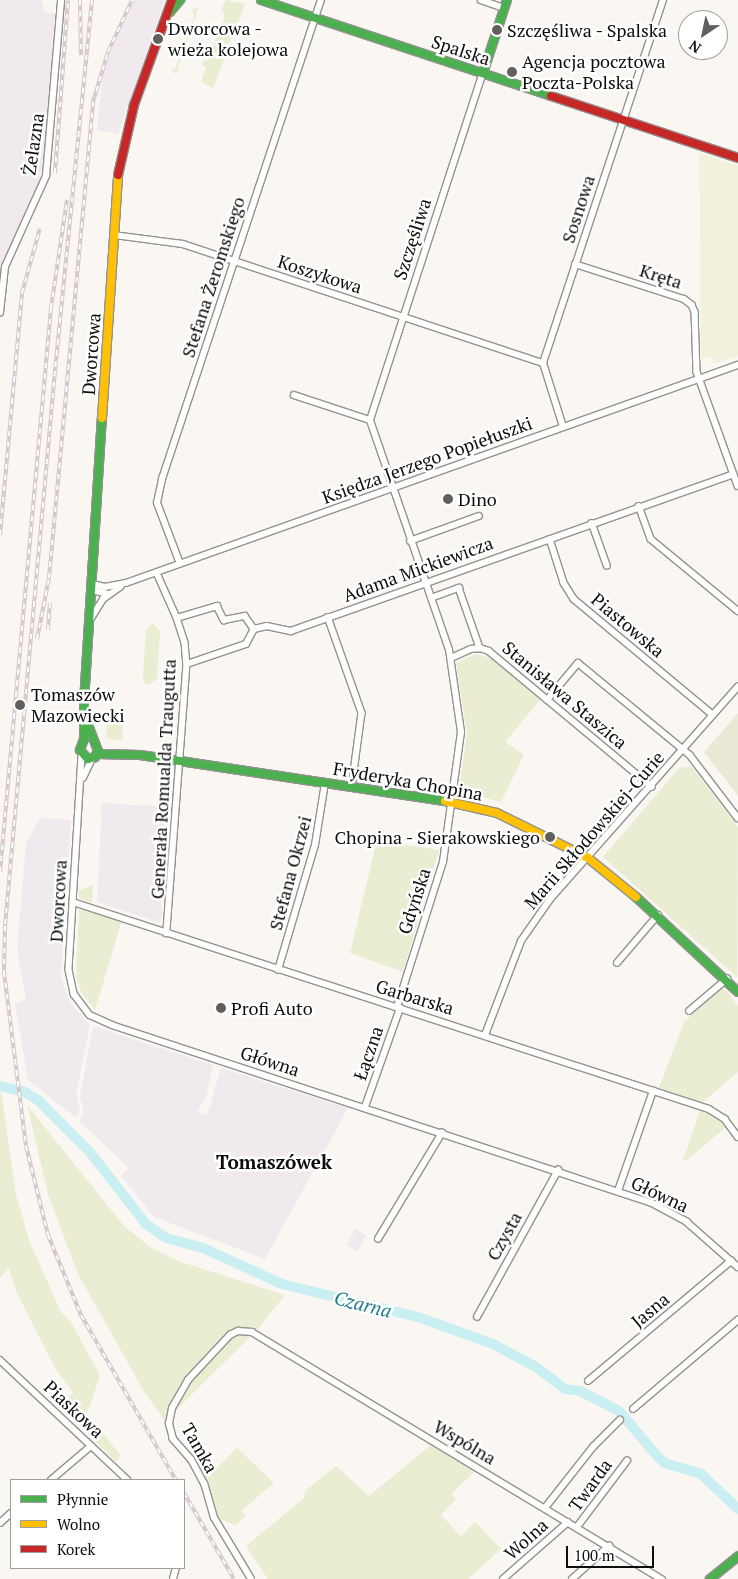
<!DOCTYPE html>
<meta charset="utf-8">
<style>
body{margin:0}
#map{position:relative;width:738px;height:1579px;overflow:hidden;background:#faf6f1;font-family:"PT Serif",serif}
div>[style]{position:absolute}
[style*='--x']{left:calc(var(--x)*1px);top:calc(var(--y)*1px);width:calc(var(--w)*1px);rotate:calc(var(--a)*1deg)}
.industrial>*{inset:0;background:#f0eaee;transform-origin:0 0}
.green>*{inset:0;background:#eaedd2}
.cemetery>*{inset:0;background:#eae9d6}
.pitch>*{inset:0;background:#f2f2dc}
.river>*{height:10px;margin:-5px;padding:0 5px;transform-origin:5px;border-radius:5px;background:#caeff2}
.roads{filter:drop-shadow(1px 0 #949290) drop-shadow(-1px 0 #949290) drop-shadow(0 1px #949290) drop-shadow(0 -1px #949290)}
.street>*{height:5.5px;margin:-2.75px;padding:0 2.75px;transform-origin:2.75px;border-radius:2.75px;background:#fefefd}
.fast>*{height:8px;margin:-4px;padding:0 4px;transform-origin:4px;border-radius:4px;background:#4caf50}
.slow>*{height:8px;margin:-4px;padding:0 4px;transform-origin:4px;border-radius:4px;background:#ffc107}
.jam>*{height:8px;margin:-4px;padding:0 4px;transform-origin:4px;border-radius:4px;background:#c62828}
.rail>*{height:4px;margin-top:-2px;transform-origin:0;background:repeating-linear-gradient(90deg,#fff 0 5.5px,#d5c6ca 0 11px);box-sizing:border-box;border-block:1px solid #d5c6ca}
.dots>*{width:14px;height:14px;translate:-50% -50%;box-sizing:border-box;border:2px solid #fff;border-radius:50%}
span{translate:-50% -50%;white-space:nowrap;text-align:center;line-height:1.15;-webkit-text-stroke:5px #fff;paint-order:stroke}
.poi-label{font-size:18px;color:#0d0d0d}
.left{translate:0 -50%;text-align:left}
.right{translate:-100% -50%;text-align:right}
.street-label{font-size:18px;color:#0d0d0d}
.neighbourhood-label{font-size:19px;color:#0d0d0d;font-weight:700}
.water-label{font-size:19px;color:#1d7d8f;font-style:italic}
.legend{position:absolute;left:10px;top:1479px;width:175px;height:90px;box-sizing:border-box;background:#fff;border:1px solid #9e9e9e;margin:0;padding:6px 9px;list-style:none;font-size:15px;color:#0d0d0d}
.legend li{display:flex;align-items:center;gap:10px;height:25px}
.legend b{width:25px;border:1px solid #9e9e9e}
.north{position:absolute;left:678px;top:10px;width:50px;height:50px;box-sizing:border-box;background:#fff;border:1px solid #9e9e9e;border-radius:50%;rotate:214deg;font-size:14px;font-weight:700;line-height:20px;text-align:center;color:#0d0d0d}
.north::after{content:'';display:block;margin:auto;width:18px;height:22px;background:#605f5d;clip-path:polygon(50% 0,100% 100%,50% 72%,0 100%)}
.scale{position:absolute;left:566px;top:1546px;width:88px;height:22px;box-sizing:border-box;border:2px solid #0d0d0d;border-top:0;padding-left:6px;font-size:15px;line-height:18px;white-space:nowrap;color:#0d0d0d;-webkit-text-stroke:4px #fff;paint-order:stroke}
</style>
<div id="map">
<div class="industrial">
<div style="clip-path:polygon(0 0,41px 0,45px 13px,57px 14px,47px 143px,37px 192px,1px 267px,0 278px)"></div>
<div style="clip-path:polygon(134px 0,165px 0,118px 134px,97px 130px,103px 72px,116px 36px)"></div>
<div style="clip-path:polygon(102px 803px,173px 807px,171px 821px,166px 822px,161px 923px,97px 902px)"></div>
<div style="clip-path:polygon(40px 818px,71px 820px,61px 976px,69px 1001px,90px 1025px,76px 1094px,80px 1111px,75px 1117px,28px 1080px,15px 1004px,26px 1000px,17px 950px,26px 843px)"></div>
<div style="clip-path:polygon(93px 1026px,213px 1065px,206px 1097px,197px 1112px,203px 1114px,207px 1115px,209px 1109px,221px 1068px,348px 1108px,265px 1259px,154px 1217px,121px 1176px,129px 1168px,79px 1121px,84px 1113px,80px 1096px)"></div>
<div style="left:355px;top:1229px;width:13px;height:18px;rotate:29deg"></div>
</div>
<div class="green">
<div style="clip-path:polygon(226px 0,245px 4px,213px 88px,201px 82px,206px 67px,202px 65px,204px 60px,208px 61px,225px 15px,221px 10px)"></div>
<div style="clip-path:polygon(199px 6px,177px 70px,180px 71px,175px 74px,171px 68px,175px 69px,194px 17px,192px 10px)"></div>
<div style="clip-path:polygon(153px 623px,160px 631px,157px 679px,149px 685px,144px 682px,143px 677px,146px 630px)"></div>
<div style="clip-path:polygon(476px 654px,490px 658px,540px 700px,505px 742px,524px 755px,501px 802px,459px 791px,467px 733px,456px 663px)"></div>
<div style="clip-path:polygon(107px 714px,122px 715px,123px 741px,106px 738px)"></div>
<div style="clip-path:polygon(691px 766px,738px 827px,737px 977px,603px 857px,679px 768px)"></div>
<div style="clip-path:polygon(377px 840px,439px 850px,403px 972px,350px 953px)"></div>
<div style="clip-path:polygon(93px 885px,92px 903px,79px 898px,79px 891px)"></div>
<div style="clip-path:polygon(84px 908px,122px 920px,95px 1010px,82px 994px,76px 977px,79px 910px)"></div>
<div style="clip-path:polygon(719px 989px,726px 990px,738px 1006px,738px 1072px,702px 1103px,659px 1088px,684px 1022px)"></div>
<div style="clip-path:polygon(0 1083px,16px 1195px,29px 1240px,61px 1312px,71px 1322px,100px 1376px,87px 1414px,63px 1404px,73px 1393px,55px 1368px,16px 1291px,9px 1268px,0 1278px)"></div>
<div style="clip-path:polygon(27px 1105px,124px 1226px,150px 1247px,178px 1261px,285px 1295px,257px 1330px,165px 1421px,143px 1390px,78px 1274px,48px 1194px)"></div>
<div style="clip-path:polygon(700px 1111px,718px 1117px,726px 1127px,686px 1161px,683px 1160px)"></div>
<div style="clip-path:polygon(93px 1421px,121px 1456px,116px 1462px,84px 1430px)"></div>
<div style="clip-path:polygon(431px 1445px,475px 1471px,451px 1494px,456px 1499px,441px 1515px,461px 1536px,475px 1522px,501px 1549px,468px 1579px,268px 1579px,246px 1546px,304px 1498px,305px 1491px,336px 1466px,369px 1496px)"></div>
<div style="clip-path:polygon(237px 1448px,274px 1483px,242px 1510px,246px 1516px,235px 1525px,215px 1517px,189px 1454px,192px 1451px,209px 1475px)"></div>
</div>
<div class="cemetery">
<div style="clip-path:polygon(738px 713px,738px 796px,704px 752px)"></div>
</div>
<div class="pitch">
<div style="clip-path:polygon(699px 153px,738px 166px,738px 356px,714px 364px,711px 356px,701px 359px)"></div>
</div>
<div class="river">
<div style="--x:0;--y:1086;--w:26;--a:13"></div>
<div style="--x:25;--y:1092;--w:15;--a:32"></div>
<div style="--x:38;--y:1100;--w:72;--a:45"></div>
<div style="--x:89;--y:1151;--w:93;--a:52"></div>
<div style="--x:146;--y:1224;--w:24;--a:35"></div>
<div style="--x:166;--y:1238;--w:38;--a:15"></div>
<div style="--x:203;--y:1248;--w:87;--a:24.5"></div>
<div style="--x:282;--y:1284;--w:143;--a:13.7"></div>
<div style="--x:421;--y:1318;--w:77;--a:19.9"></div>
<div style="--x:493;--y:1344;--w:49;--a:28.1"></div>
<div style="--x:536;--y:1367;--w:36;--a:37"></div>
<div style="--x:565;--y:1389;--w:15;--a:8"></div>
<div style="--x:580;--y:1391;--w:44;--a:27.1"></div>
<div style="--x:619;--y:1411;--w:60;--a:49.7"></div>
<div style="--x:658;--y:1457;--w:9;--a:41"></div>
<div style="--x:665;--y:1463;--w:38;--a:17"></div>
<div style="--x:701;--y:1474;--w:51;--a:43.4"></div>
</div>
<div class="roads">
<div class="street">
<div style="--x:481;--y:0;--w:24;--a:19"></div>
<div style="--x:114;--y:235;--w:70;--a:7.4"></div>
<div style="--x:183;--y:244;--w:379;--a:18.3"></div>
<div style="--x:575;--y:264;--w:114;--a:17.8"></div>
<div style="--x:684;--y:299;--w:10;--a:37"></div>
<div style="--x:692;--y:305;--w:8;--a:67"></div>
<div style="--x:695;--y:312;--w:60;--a:88.1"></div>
<div style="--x:697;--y:372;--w:121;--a:70.2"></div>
<div style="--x:0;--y:313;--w:46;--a:-83.8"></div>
<div style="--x:5;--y:267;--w:100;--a:-65.7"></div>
<div style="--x:46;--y:176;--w:177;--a:-85.1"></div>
<div style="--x:294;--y:395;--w:80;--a:18.2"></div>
<div style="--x:563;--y:427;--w:67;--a:-107.4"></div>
<div style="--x:543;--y:363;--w:382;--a:-71.7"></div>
<div style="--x:639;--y:506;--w:35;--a:70"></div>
<div style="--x:651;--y:539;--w:113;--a:39.6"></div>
<div style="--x:592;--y:523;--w:45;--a:70.3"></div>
<div style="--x:550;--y:539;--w:46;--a:72.3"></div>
<div style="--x:564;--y:583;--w:19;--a:58"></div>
<div style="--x:574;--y:599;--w:181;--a:39.8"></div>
<div style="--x:410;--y:541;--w:73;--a:-19.9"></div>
<div style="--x:180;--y:564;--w:65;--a:-110.7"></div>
<div style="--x:157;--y:503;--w:25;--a:-78"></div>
<div style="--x:162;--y:479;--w:505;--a:-71.64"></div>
<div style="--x:157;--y:573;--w:49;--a:66"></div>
<div style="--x:177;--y:618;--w:26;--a:72"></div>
<div style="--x:185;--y:643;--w:21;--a:85"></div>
<div style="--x:187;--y:664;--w:270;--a:94.3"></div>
<div style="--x:92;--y:584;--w:13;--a:13"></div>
<div style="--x:105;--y:587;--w:21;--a:-11"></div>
<div style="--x:126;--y:583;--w:650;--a:-19.61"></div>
<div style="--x:92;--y:590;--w:16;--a:14"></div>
<div style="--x:431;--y:598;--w:30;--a:-20"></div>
<div style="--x:459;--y:588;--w:64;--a:70.7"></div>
<div style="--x:328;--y:617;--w:102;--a:70.5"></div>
<div style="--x:362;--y:713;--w:75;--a:97.7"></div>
<div style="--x:177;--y:618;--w:42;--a:-16.7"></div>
<div style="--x:217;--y:606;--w:16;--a:63"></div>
<div style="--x:224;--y:620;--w:21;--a:-11"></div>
<div style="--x:245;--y:616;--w:16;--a:55"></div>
<div style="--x:90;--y:620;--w:25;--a:-58"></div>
<div style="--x:103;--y:599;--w:21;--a:-35"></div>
<div style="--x:451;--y:658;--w:22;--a:-24"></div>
<div style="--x:471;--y:649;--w:9;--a:-6"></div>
<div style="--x:480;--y:648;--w:9;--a:18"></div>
<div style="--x:489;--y:651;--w:212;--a:39.8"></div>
<div style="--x:187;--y:664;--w:62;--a:-18.7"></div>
<div style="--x:246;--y:644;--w:17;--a:-62"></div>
<div style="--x:254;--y:629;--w:13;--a:-13"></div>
<div style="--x:267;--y:626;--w:25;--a:12"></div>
<div style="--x:291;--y:631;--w:468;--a:-19.5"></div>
<div style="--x:547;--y:700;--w:48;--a:-50"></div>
<div style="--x:578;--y:663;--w:145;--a:39.4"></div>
<div style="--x:690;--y:755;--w:79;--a:52.7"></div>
<div style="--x:82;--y:756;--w:214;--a:93.5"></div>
<div style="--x:69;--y:970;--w:25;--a:78"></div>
<div style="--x:74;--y:994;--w:26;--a:53"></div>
<div style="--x:90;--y:1015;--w:24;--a:24"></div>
<div style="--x:112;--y:1025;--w:569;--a:18.24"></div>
<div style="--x:652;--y:1203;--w:40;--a:28"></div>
<div style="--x:687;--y:1222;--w:68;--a:41.4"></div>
<div style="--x:83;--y:778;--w:21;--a:-65"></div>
<div style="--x:73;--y:902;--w:669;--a:18.03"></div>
<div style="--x:709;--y:1109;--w:19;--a:32"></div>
<div style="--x:725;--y:1119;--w:22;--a:54"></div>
<div style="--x:617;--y:963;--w:63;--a:-49.5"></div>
<div style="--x:278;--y:970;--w:130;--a:-73.5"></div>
<div style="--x:315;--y:845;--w:63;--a:-80.8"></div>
<div style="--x:397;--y:1007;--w:152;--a:-72.4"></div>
<div style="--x:443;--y:862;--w:131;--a:-82.1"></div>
<div style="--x:461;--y:732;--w:83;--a:-98.3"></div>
<div style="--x:449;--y:650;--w:243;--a:-109"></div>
<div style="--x:370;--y:420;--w:365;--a:-72"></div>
<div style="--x:689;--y:1011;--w:50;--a:-40.1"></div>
<div style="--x:485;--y:1035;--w:101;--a:-69"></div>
<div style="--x:521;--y:941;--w:52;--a:-55.1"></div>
<div style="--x:551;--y:898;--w:282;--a:-48.5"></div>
<div style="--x:365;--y:1107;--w:105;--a:-70.5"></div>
<div style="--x:618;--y:1191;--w:106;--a:-70.7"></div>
<div style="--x:378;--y:1239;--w:124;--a:-58.9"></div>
<div style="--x:477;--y:1317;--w:168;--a:-61.1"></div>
<div style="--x:0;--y:1360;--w:175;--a:43.2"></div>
<div style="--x:588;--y:1381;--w:187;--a:-40"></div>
<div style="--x:633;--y:1409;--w:138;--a:-40.3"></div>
<div style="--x:51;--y:1480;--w:52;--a:-40.4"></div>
<div style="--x:545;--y:1508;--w:78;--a:-51.8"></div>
<div style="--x:593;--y:1447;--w:38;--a:-45"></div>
<div style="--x:0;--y:1523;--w:15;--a:-42"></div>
<div style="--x:577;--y:1527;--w:83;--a:-52.9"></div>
<div style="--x:173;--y:1579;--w:11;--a:-75"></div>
<div style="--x:251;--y:1579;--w:71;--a:-121.2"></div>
<div style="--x:214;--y:1518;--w:35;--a:-106"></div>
<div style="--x:204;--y:1484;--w:27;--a:-118"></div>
<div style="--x:191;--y:1460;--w:28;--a:-131"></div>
<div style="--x:173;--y:1439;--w:16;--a:-105"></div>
<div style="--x:169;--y:1424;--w:16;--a:-79"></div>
<div style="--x:172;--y:1408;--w:32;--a:-60"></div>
<div style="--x:188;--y:1380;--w:62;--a:-47"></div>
<div style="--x:230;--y:1335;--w:9;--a:-27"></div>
<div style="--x:238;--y:1331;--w:14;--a:4"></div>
<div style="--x:252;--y:1332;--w:479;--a:31.1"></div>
<div style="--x:503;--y:1579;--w:86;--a:-41.2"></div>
<div style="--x:572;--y:1579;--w:50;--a:-41.7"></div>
</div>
<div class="fast">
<div style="--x:261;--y:0;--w:305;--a:18.3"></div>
<div style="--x:170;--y:12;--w:16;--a:-50"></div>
<div style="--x:483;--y:73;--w:77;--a:-71.8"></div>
<div style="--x:85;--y:717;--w:36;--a:69"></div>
<div style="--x:98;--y:751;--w:7;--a:117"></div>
<div style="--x:95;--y:757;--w:7;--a:164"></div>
<div style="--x:88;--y:759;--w:12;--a:-132"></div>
<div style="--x:80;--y:750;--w:12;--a:-70"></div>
<div style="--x:84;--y:739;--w:37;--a:-90"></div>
<div style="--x:84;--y:702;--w:285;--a:-86.4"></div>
<div style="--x:97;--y:754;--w:43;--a:1.3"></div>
<div style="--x:140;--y:755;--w:308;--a:8.6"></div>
<div style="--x:636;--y:897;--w:139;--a:43"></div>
<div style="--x:710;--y:1579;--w:36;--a:-39"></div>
</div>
<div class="slow">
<div style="--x:102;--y:418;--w:244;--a:-86.2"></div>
<div style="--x:445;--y:801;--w:53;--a:13"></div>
<div style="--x:497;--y:813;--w:102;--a:26.3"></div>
<div style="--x:588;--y:858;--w:62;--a:39.1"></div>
</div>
<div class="jam">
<div style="--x:551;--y:96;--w:197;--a:18.3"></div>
<div style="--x:118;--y:175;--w:72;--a:-77.1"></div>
<div style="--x:134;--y:105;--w:112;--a:-70.1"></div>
</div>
</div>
<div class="rail">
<div style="--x:80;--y:0;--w:55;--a:89"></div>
<div style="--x:92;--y:0;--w:373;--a:95.7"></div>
<div style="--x:55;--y:371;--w:557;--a:95.15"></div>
<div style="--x:5;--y:926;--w:46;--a:91.2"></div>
<div style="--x:4;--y:972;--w:175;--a:82.8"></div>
<div style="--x:26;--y:1146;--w:92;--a:76.1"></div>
<div style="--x:48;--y:1235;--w:87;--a:67.6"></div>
<div style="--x:81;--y:1315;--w:190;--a:60.1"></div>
<div style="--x:93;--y:102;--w:52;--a:-73.3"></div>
<div style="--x:108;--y:52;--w:57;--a:-65.2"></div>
<div style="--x:55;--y:173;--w:173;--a:-85.7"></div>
<div style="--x:0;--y:535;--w:243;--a:-84.8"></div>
<div style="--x:22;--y:293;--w:67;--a:-74.5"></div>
<div style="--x:48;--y:630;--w:27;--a:-86"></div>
<div style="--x:37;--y:639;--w:62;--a:-78.9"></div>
<div style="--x:49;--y:578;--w:483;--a:-84.7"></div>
<div style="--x:0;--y:872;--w:566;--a:-84.83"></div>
<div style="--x:51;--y:308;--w:109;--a:-81.6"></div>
<div style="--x:184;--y:1493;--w:99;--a:59.8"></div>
</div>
<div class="dots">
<div style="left:497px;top:30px;background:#605f5d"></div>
<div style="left:158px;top:39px;background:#605f5d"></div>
<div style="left:512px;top:72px;background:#605f5d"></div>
<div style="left:448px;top:499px;background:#605f5d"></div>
<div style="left:20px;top:705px;background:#605f5d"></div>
<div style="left:550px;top:837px;background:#605f5d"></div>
<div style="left:221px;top:1008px;background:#605f5d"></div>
</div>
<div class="poi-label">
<span class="left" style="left:168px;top:39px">Dworcowa -<br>wieża kolejowa</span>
<span class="left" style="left:507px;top:30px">Szczęśliwa - Spalska</span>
<span class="left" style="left:522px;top:72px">Agencja pocztowa<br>Poczta-Polska</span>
<span class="left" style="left:458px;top:499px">Dino</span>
<span class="left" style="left:31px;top:705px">Tomaszów<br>Mazowiecki</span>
<span class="right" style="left:540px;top:837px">Chopina - Sierakowskiego</span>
<span class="left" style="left:231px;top:1008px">Profi Auto</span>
</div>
<div class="street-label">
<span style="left:461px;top:50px;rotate:18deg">Spalska</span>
<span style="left:33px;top:144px;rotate:-82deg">Żelazna</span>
<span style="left:578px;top:209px;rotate:-72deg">Sosnowa</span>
<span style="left:412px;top:239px;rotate:-72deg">Szczęśliwa</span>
<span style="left:320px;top:274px;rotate:18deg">Koszykowa</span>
<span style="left:661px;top:276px;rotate:18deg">Kręta</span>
<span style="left:213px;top:277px;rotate:-72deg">Stefana Żeromskiego</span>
<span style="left:91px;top:354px;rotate:-86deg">Dworcowa</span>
<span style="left:427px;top:460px;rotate:-20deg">Księdza Jerzego Popiełuszki</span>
<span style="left:418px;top:569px;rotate:-20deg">Adama Mickiewicza</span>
<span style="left:628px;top:625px;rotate:40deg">Piastowska</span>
<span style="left:565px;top:695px;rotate:40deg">Stanisława Staszica</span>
<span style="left:163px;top:779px;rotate:-87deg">Generała Romualda Traugutta</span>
<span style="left:408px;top:781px;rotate:10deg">Fryderyka Chopina</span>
<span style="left:594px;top:830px;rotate:-49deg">Marii Skłodowskiej-Curie</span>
<span style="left:290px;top:873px;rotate:-75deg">Stefana Okrzei</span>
<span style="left:58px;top:901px;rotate:-87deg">Dworcowa</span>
<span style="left:414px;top:901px;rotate:-72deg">Gdyńska</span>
<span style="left:415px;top:997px;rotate:17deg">Garbarska</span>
<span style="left:368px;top:1053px;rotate:-71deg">Łączna</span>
<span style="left:270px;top:1061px;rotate:18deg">Główna</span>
<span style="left:660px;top:1194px;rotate:25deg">Główna</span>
<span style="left:504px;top:1236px;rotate:-61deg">Czysta</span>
<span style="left:650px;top:1310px;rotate:-40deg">Jasna</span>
<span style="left:74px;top:1409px;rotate:43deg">Piaskowa</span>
<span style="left:465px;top:1442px;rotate:31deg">Wspólna</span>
<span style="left:200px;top:1448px;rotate:60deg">Tamka</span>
<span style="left:590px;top:1485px;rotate:-54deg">Twarda</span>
<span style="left:526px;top:1539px;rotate:-42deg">Wolna</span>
</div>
<div class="neighbourhood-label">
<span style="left:274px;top:1162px">Tomaszówek</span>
</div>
<div class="water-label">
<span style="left:363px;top:1304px;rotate:14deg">Czarna</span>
</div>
<ul class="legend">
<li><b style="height:6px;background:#4caf50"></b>Płynnie</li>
<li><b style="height:6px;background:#ffc107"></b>Wolno</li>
<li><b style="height:6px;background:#c62828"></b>Korek</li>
</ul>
<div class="north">N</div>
<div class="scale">100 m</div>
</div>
